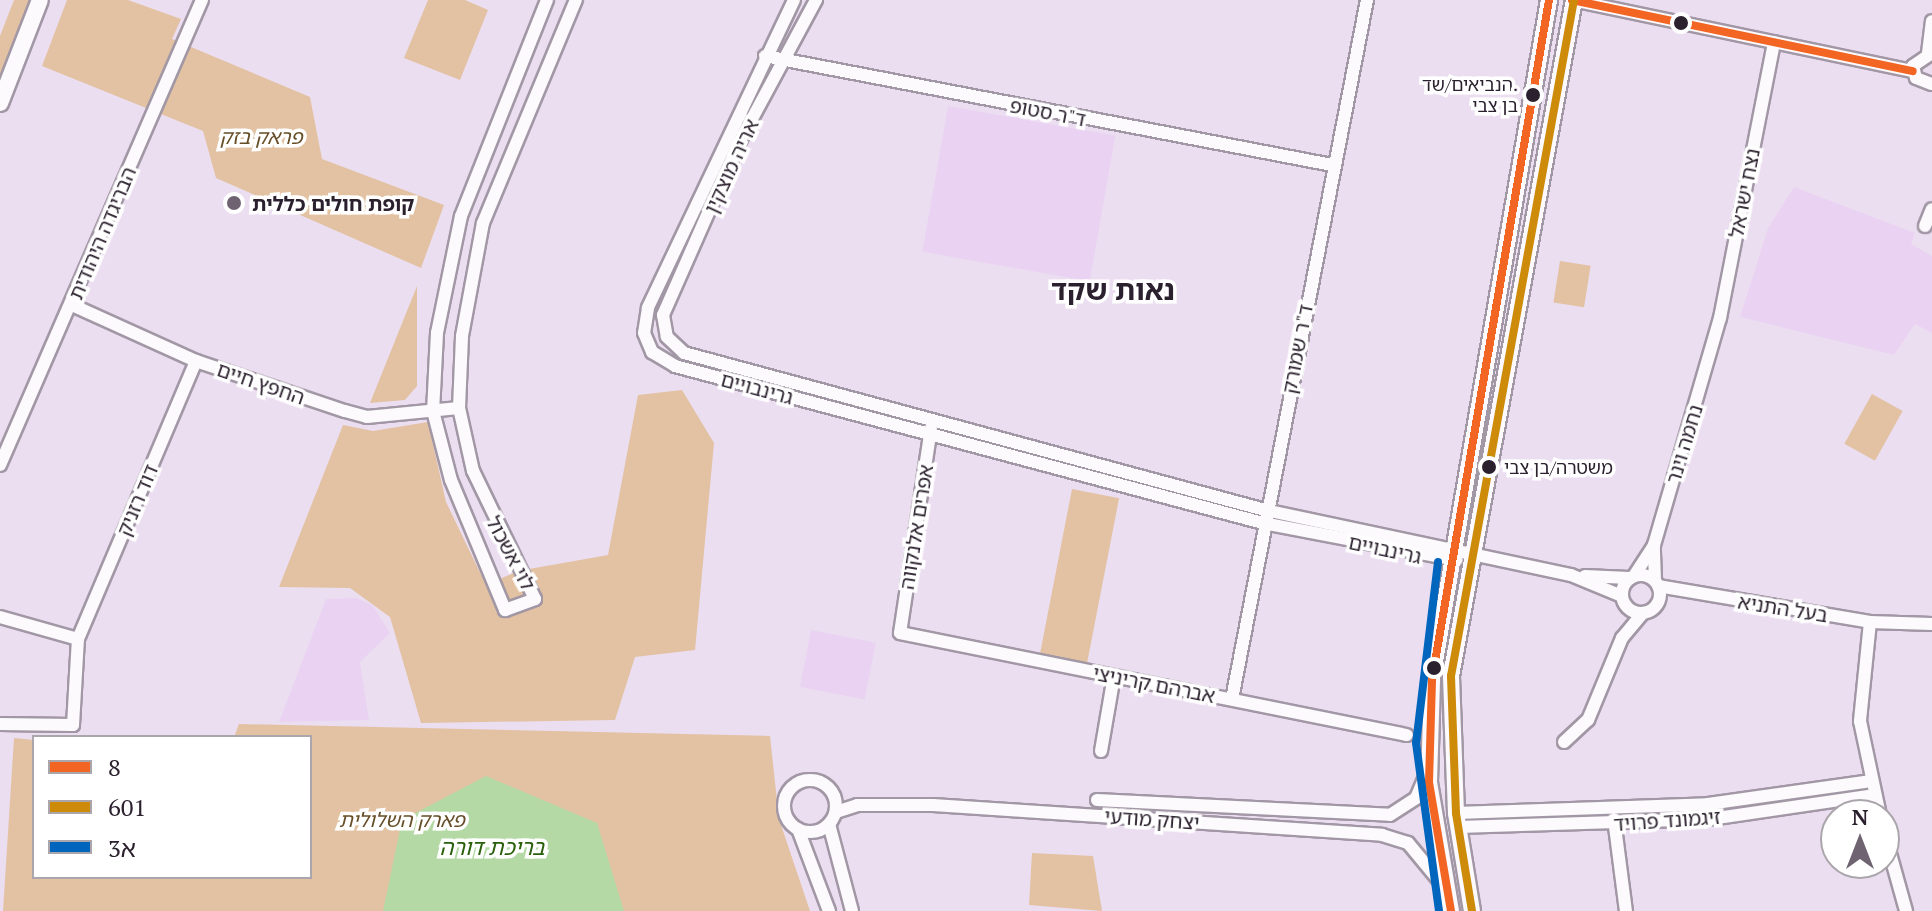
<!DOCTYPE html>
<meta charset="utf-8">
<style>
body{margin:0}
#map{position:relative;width:1932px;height:911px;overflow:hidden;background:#ecdef1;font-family:"PT Serif","Noto Sans Hebrew",serif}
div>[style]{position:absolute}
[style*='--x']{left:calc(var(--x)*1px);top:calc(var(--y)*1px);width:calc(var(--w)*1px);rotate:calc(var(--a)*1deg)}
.built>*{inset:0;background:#ead3f2;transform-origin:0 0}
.green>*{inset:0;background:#e2c2a2;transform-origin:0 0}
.water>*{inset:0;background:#b4d9a5}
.roads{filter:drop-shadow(2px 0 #a297a5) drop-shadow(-2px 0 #a297a5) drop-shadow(0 2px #a297a5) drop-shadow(0 -2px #a297a5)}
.minor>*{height:12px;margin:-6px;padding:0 6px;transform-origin:6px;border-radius:6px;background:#fcfafd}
.minor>.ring{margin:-6px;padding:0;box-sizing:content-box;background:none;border:12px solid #fcfafd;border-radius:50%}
.major>*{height:16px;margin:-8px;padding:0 8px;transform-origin:8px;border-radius:8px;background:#fcfafd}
.bus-1>*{height:8px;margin:-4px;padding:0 4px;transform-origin:4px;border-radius:4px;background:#f26522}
.bus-2>*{height:8px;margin:-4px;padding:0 4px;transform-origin:4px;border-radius:4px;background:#ce8b09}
.bus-3>*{height:8px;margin:-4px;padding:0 4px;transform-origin:4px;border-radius:4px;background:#0065bd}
.dots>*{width:22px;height:22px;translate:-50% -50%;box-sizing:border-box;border:4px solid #fff;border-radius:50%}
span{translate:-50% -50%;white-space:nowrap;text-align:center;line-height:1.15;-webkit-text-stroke:7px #fff;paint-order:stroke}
.bus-label{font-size:18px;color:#2b212e}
.right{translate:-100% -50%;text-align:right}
.left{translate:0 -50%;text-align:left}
.street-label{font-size:20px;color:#2b212e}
.park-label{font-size:20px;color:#664e28;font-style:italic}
.poi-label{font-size:20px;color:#2b212e;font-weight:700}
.water-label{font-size:22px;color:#2a600c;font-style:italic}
.district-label{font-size:28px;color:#2b212e;font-weight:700}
.legend{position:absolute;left:32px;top:735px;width:280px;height:144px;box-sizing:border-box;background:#fff;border:2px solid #aaa6ab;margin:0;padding:10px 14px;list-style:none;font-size:24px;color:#2b212e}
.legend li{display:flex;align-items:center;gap:16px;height:40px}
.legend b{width:40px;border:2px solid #aaa6ab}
.north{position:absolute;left:1820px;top:799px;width:80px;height:80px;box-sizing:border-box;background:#fff;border:2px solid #aaa6ab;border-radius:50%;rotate:0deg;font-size:22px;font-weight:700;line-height:32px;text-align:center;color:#2b212e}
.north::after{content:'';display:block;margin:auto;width:28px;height:36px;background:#6f6372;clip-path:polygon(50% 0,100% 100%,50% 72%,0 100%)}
</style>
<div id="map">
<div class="built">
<div style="left:948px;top:106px;width:170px;height:148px;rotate:10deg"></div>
<div style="clip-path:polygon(1794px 187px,1915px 233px,1911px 244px,1932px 256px,1932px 333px,1915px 324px,1894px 355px,1740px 317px,1768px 228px)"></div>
<div style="clip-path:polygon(357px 598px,373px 606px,390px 633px,360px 662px,369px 720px,279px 722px,326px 599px)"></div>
<div style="left:811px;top:630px;width:66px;height:58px;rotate:11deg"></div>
</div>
<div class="green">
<div style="clip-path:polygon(14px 0,33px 0,0 84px,0 36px)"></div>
<div style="clip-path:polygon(67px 0,128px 0,181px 19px,172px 39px,310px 97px,322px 159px,444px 205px,421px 268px,216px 178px,203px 131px,42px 66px)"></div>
<div style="clip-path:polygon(428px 0,465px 0,488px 10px,460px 80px,404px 58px)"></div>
<div style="left:1560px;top:261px;width:31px;height:42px;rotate:9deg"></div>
<div style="clip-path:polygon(417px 286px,417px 386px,405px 400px,370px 403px)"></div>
<div style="clip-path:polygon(682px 390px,714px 443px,695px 650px,635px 657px,615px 720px,421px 723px,390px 617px,350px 588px,279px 587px,343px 425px,373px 431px,428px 422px,446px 502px,486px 585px,518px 571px,608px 555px,638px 395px)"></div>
<div style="left:1872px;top:394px;width:35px;height:57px;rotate:29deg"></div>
<div style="left:1072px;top:489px;width:48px;height:169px;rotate:11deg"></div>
<div style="clip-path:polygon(239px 724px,770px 736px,779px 819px,810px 911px,3px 911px,14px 738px,34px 740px,34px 877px,310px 877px,310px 737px,234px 737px)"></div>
<div style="clip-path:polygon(1032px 853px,1093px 856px,1102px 911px,1029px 905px)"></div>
</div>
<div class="water">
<div style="clip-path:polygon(486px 776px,597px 823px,624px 911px,383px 911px,402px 820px)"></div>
</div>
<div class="roads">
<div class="minor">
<div style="--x:547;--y:0;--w:232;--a:111.7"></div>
<div style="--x:461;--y:216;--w:119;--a:101.6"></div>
<div style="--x:437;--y:333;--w:78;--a:92.9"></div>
<div style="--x:433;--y:411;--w:71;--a:75.4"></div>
<div style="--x:451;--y:480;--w:141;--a:67.4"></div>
<div style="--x:505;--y:610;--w:32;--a:-20"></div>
<div style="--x:535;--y:599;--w:142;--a:-115.8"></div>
<div style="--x:473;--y:471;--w:65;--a:-102.5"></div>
<div style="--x:459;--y:408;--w:72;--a:-87.6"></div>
<div style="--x:462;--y:336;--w:115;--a:-79.5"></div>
<div style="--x:483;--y:223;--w:242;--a:-67.4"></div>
<div style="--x:794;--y:0;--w:341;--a:115.4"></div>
<div style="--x:648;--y:308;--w:25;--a:99"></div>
<div style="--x:644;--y:333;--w:21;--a:67"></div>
<div style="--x:652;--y:352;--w:27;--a:31"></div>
<div style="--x:675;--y:366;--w:609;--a:14.95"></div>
<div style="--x:1263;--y:523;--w:197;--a:10.8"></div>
<div style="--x:816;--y:0;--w:165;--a:118.3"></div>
<div style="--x:738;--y:145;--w:186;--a:113.8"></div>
<div style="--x:663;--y:315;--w:22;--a:80"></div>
<div style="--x:667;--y:337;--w:23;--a:43"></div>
<div style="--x:684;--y:353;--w:602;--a:15.12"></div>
<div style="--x:1265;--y:510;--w:313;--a:12"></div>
<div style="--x:1571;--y:575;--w:55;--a:22.4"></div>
<div style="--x:1572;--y:0;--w:348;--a:11.8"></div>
<div style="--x:1928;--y:53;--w:32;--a:-83"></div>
<div style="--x:1932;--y:53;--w:23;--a:146"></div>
<div style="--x:1913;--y:66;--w:12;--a:76"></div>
<div style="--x:1916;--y:78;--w:17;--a:21"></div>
<div style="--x:765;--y:56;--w:577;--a:10.88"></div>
<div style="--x:1925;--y:226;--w:18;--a:-68"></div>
<div style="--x:72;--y:305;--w:136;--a:24.3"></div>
<div style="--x:196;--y:361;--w:157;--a:18.6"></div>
<div style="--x:345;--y:411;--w:23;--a:15"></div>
<div style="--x:367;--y:417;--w:92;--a:-5.6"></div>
<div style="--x:931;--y:428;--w:207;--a:98.6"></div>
<div style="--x:900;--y:633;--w:517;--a:11.38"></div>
<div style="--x:0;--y:465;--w:507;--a:-66.52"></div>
<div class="ring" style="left:1622px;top:575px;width:26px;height:26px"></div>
<div style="--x:1585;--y:576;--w:44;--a:2.6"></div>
<div style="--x:1634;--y:576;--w:37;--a:-57"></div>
<div style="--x:1655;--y:581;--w:36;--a:-92"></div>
<div style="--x:1654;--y:545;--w:236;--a:-73.8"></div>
<div style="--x:1720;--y:318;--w:281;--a:-78.9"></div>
<div style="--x:1658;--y:586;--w:215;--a:9.6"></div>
<div style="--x:1870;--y:622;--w:62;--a:1.8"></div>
<div style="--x:0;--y:617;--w:81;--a:15.8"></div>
<div style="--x:1870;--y:622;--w:100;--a:95.8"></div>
<div style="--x:1860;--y:721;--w:96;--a:78"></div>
<div style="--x:1232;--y:699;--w:712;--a:-79.07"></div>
<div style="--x:0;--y:724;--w:73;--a:0.8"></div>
<div style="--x:73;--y:725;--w:86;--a:-86.7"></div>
<div style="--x:78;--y:639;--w:302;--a:-67"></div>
<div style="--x:1564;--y:742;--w:33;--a:-43"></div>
<div style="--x:1588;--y:720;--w:89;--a:-67.5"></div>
<div style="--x:1622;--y:638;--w:33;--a:-50"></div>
<div style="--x:1101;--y:751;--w:76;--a:-80.2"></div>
<div class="ring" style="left:784px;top:780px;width:40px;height:40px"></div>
<div style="--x:1097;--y:800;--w:293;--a:2.9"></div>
<div style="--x:1390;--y:815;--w:31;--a:-33"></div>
<div style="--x:1416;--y:798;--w:25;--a:-67"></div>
<div style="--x:836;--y:812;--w:22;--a:-18"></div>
<div style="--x:857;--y:805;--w:76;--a:0"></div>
<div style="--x:933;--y:805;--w:450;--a:3.8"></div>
<div style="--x:1382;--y:835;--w:27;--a:17"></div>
<div style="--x:1408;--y:843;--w:60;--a:50.4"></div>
<div style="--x:1456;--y:813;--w:252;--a:-2"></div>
<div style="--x:1708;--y:804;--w:165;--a:-8"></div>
<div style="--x:1614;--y:819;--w:93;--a:82.6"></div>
<div style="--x:829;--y:824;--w:90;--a:75.2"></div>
<div style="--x:1458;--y:827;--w:252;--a:-1.8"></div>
<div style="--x:1710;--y:819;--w:167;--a:-8.3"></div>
<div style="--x:798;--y:829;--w:88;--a:69.3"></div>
<div style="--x:1884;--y:832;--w:82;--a:74.4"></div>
</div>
<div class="major">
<div style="--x:0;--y:103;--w:110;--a:-68.8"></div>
<div style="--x:1451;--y:911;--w:131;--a:-99.7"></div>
<div style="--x:1429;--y:782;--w:103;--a:-88.3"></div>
<div style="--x:1432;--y:679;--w:689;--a:-80.22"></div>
<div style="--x:1472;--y:911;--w:99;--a:-99.3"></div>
<div style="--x:1456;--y:813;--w:137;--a:-92.1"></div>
<div style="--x:1451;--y:676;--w:687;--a:-79.69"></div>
</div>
</div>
<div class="bus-1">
<div style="--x:1572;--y:0;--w:348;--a:11.8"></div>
<div style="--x:1451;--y:911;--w:131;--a:-99.7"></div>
<div style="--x:1429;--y:782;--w:103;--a:-88.3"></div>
<div style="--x:1432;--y:679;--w:689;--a:-80.22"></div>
</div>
<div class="bus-2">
<div style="--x:1472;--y:911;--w:99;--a:-99.3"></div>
<div style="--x:1456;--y:813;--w:137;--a:-92.1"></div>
<div style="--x:1451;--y:676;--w:687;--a:-79.69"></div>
</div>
<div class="bus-3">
<div style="--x:1438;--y:562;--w:182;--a:96.9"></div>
<div style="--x:1416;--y:743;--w:170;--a:82.2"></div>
</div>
<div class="dots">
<div style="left:1681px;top:23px;background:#2b212e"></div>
<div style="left:1533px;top:95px;background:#2b212e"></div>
<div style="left:234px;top:203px;background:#6f6372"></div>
<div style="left:1489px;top:467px;background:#2b212e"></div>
<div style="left:1434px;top:668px;background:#2b212e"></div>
</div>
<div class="bus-label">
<span class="right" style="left:1518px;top:95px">הנביאים/שד.<br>בן צבי</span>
<span class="left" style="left:1504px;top:467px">משטרה/בן צבי</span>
</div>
<div class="street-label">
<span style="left:1048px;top:112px;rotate:11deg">ד"ר סטופ</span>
<span style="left:731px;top:166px;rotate:-65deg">אריה מוצקין</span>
<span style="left:1744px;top:193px;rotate:-79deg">נצח ישראל</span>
<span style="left:102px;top:233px;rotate:-67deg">הבריגדה היהודית</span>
<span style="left:1297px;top:349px;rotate:-79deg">ד"ר שמורק</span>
<span style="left:261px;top:383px;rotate:19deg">החפץ חיים</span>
<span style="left:757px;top:388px;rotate:15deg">גרינבויים</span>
<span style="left:1684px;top:444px;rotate:-73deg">נחמה וינר</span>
<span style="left:137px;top:500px;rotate:-67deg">דוד רזניק</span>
<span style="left:916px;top:527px;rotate:-81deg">אפרים אלנקווה</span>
<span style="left:1385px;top:549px;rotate:12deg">גרינבויים</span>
<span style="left:511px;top:553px;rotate:62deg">לוי אשכול</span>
<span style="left:1783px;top:608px;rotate:9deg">בעל התניא</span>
<span style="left:1154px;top:684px;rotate:11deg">אברהם קריניצי</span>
<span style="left:1152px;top:819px;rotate:4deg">יצחק מודעי</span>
<span style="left:1667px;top:820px;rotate:-4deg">זיגמונד פרויד</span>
</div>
<div class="park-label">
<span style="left:261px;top:136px">פראק בזק</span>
<span style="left:402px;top:819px">פארק השלולית</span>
</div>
<div class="poi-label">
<span class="left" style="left:252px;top:203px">קופת חולים כללית</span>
</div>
<div class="water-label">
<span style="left:492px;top:847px">בריכת דורה</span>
</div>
<div class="district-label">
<span style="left:1113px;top:290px">נאות שקד</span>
</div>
<ul class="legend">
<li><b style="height:10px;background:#f26522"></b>8</li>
<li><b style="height:10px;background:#ce8b09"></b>601</li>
<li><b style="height:10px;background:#0065bd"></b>3א</li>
</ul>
<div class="north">N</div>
</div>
